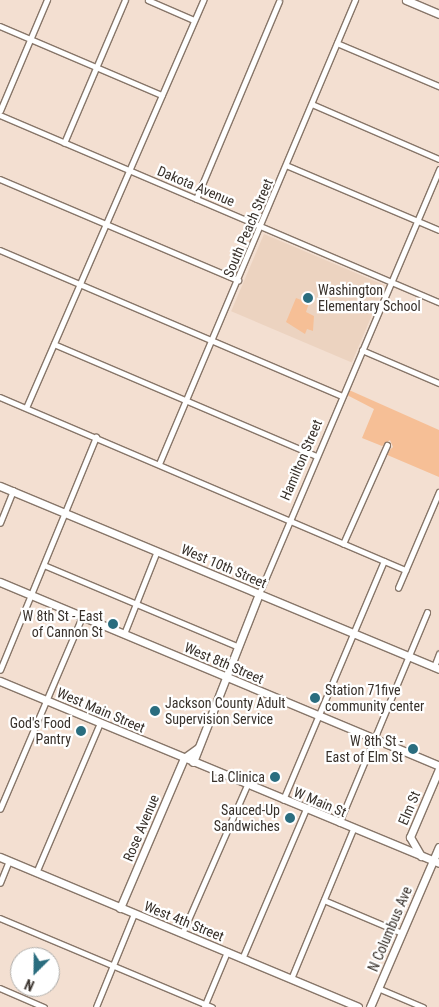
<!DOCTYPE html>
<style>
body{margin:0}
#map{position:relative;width:439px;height:1007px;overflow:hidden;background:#f3dfd1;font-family:"Roboto Condensed",sans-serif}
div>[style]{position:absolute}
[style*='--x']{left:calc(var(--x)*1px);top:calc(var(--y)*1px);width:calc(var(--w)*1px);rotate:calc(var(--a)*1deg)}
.built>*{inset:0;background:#ecd3c0;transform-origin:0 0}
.green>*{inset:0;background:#f6bf96}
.roads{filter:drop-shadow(1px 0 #877669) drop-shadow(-1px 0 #877669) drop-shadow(0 1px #877669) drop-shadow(0 -1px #877669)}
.street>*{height:4.5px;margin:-2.25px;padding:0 2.25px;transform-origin:2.25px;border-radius:2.25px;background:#fff}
.secondary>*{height:7px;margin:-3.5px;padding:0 3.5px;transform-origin:3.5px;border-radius:3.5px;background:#fff}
.dots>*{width:14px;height:14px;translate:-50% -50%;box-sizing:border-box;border:2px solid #fff;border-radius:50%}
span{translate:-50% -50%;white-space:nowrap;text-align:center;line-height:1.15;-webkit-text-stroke:4.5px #fff;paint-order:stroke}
.street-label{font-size:14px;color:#38312b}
.poi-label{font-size:14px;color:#38312b}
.left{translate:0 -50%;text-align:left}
.right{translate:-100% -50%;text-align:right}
.north{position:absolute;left:10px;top:947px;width:50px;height:50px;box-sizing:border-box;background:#fff;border:1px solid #afadaa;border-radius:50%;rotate:203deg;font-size:14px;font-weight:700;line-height:20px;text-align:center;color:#38312b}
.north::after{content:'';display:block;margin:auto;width:18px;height:22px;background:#2a6d7f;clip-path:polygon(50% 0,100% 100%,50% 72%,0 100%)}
</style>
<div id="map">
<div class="built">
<div style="left:264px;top:234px;width:131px;height:84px;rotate:23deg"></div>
</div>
<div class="green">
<div style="clip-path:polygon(296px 298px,309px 303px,306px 312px,314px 316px,313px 331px,307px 329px,305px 334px,286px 322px)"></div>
<div style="clip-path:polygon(349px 390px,439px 430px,439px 477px,385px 454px,393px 447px,390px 440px,382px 446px,362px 438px,374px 409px,347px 395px)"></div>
</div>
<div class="roads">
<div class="street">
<div style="--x:148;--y:0;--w:50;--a:23.5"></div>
<div style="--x:0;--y:26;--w:176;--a:23.1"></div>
<div style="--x:337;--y:43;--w:111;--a:22.9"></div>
<div style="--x:312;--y:104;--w:138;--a:23.4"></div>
<div style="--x:0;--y:111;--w:121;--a:-67.1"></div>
<div style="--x:0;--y:115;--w:477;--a:23.1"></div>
<div style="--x:64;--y:143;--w:155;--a:-66.9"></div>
<div style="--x:286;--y:165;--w:166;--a:23"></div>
<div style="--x:0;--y:179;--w:259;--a:23"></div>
<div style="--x:196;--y:199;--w:214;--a:-67.2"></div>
<div style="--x:0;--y:250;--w:372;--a:23.1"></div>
<div style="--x:54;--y:344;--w:285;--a:23.1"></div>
<div style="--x:362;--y:350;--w:84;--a:23.2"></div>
<div style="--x:0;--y:397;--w:441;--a:23.1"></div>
<div style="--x:26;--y:408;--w:445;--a:-66.5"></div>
<div style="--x:159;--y:464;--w:504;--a:-67.1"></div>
<div style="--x:0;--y:523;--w:35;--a:-68"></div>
<div style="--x:343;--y:544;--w:108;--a:-66"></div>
<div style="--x:44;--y:565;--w:209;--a:22.8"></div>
<div style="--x:398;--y:588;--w:104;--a:-66.9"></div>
<div style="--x:259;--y:594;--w:461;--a:-67"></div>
<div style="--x:124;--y:634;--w:89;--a:-68.3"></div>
<div style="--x:434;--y:667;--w:14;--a:-69"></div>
<div style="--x:0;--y:670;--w:252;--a:-67.6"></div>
<div style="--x:283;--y:800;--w:259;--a:-67.1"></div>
<div style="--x:0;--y:809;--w:209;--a:-66.9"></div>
<div style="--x:339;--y:823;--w:228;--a:-67.3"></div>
<div style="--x:36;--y:873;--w:163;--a:-66.9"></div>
<div style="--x:0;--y:883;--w:24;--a:-68"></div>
<div style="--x:324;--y:900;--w:85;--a:22.9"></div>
<div style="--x:0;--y:918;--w:230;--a:22.8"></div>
<div style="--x:182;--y:934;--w:163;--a:-66.4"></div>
<div style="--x:242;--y:959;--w:163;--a:-66.9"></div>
<div style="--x:291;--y:979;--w:162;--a:-67.5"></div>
<div style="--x:0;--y:988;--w:48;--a:23.4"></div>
<div style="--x:378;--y:988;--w:49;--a:22.9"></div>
<div style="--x:96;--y:1007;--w:100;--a:-67.8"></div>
<div style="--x:204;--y:1007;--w:60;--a:-67.3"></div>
</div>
<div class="secondary">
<div style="--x:406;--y:0;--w:36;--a:23"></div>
<div style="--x:0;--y:486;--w:476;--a:22.6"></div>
<div style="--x:0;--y:582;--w:476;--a:22.7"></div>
<div style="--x:0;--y:681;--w:475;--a:22.5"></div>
<div style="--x:193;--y:762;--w:180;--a:-68.6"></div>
<div style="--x:421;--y:856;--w:22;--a:-120"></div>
<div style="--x:410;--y:837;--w:74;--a:-66.9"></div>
<div style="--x:0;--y:857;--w:388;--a:22.7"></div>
<div style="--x:120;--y:908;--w:163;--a:-66.9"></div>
<div style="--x:184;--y:758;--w:17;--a:-36"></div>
<div style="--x:370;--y:1007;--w:174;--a:-66.7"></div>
</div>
</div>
<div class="dots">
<div style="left:308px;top:298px;background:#2a6d7f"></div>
<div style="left:113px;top:624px;background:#2a6d7f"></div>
<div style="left:315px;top:698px;background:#2a6d7f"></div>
<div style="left:155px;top:711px;background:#2a6d7f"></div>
<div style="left:81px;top:731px;background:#2a6d7f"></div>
<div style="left:413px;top:749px;background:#2a6d7f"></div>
<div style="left:275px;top:777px;background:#2a6d7f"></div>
<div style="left:290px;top:818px;background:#2a6d7f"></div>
</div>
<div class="street-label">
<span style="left:196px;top:186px;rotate:23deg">Dakota Avenue</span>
<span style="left:248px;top:228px;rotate:-67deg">South Peach Street</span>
<span style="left:301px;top:460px;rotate:-67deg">Hamilton Street</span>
<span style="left:224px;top:566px;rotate:23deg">West 10th Street</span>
<span style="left:224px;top:663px;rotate:23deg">West 8th Street</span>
<span style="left:101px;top:710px;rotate:23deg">West Main Street</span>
<span style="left:320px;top:802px;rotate:23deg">W Main St</span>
<span style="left:409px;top:808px;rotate:-67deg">Elm St</span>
<span style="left:141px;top:828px;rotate:-67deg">Rose Avenue</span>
<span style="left:184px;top:921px;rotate:22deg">West 4th Street</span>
<span style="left:390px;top:929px;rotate:-67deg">N Columbus Ave</span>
</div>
<div class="poi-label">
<span class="left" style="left:318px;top:298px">Washington<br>Elementary School</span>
<span class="right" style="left:103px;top:624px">W 8th St - East<br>of Cannon St</span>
<span class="left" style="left:325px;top:698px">Station 71five<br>community center</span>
<span class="left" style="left:165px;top:711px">Jackson County Adult<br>Supervision Service</span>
<span class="right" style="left:71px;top:731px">God's Food<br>Pantry</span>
<span class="right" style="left:403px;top:749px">W 8th St -<br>East of Elm St</span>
<span class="right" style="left:265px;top:777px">La Clinica</span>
<span class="right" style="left:280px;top:818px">Sauced-Up<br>Sandwiches</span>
</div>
<div class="north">N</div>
</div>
